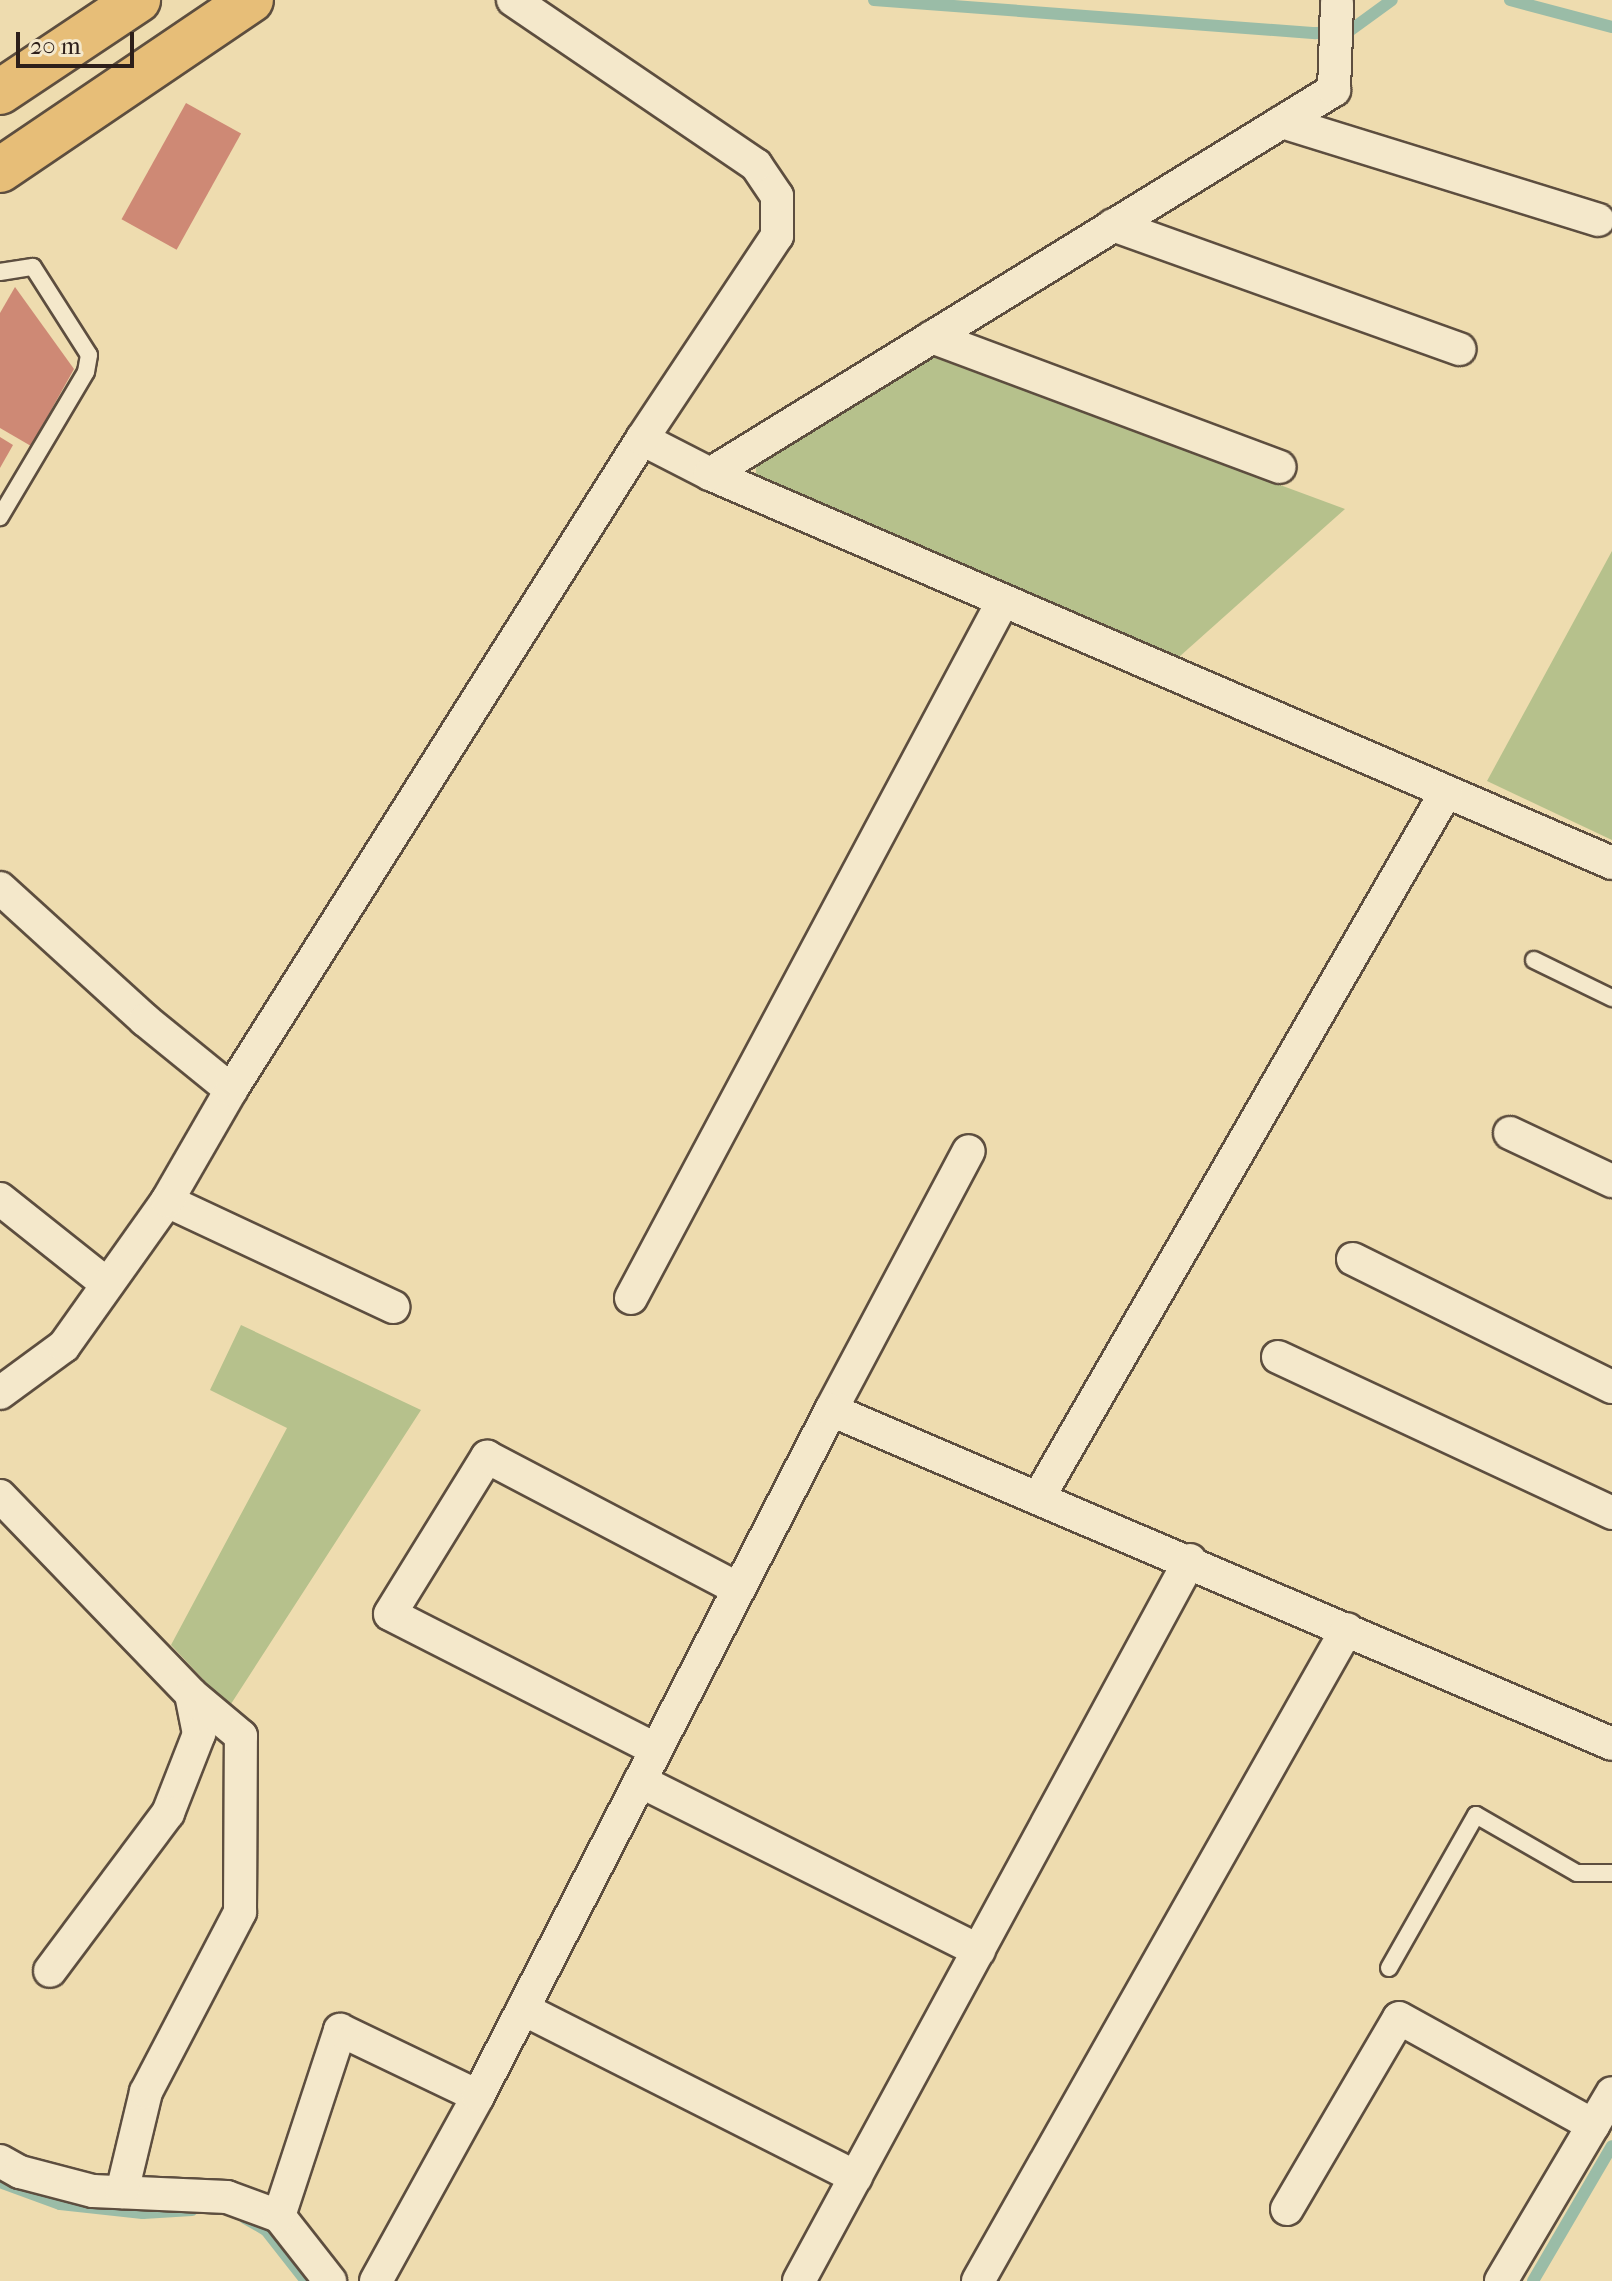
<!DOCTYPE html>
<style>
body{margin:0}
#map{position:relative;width:1612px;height:2281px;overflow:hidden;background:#eedcaf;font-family:"IM FELL French Canon",serif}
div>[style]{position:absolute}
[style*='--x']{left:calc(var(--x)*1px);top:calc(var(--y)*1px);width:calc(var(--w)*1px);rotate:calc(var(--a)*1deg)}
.green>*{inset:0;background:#b6c18c}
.stream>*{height:12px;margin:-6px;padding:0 6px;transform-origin:6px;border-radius:6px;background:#9abca7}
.building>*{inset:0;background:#ce8975;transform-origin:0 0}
.roads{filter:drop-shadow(2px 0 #5d4e3f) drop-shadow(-2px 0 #5d4e3f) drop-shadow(0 2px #5d4e3f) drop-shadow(0 -2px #5d4e3f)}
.lane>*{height:16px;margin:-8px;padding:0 8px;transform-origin:8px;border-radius:8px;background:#f4e8cb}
.street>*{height:32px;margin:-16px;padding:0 16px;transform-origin:16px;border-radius:16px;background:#f4e8cb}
.primary>*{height:44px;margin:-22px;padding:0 22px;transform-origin:22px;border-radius:22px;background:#e7be78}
span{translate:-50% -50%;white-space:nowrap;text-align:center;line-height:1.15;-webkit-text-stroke:6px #f4e8cb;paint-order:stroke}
.scale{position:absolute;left:16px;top:32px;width:118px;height:36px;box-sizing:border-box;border:4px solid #2d1f1a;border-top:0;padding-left:10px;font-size:24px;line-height:28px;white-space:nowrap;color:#2d1f1a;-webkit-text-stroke:6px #f4e8cb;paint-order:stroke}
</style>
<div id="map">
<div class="green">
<div style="clip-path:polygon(928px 355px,1345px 509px,1179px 657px,756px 480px,756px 467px)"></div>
<div style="clip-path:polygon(1612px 551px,1612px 840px,1487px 781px)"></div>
<div style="clip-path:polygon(241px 1325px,421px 1410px,229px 1707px,171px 1645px,287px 1428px,210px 1390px)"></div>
</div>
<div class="stream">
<div style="--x:874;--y:0;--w:443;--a:4.3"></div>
<div style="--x:1316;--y:33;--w:32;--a:-2"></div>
<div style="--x:1348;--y:32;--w:54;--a:-36"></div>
<div style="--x:1510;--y:0;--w:106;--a:14.8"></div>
<div style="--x:0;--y:2182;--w:64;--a:20.1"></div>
<div style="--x:60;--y:2204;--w:83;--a:6.2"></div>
<div style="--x:143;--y:2213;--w:49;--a:-3.5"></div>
<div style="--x:245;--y:2218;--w:24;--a:30"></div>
<div style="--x:266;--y:2230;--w:65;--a:51.9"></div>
<div style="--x:1533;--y:2281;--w:156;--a:-59.7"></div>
</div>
<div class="building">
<div style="left:186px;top:103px;width:63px;height:133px;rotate:29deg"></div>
<div style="clip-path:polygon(15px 287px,74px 369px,31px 446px,0 428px,0 313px)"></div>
<div style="clip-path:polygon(0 437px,13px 445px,0 468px)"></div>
</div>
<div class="roads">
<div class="lane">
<div style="--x:0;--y:272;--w:33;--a:-9"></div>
<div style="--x:33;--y:267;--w:104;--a:57.5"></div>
<div style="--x:89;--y:355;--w:17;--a:100"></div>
<div style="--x:86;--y:372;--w:169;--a:120.7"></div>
<div style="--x:1534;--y:960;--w:87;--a:26"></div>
<div style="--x:1389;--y:1968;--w:176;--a:-60.4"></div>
<div style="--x:1476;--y:1815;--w:116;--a:29.9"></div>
<div style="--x:1577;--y:1873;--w:35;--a:0"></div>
</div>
<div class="street">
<div style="--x:1282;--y:122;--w:331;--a:17.2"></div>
<div style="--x:1113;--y:225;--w:368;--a:19.7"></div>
<div style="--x:932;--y:337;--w:371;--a:20.5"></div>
<div style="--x:642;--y:439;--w:76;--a:27.2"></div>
<div style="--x:710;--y:474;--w:982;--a:23.33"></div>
<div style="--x:710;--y:474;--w:733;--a:-31.61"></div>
<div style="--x:1334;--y:90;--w:87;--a:-88"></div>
<div style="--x:0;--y:888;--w:196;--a:42.3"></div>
<div style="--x:145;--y:1020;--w:111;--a:39.1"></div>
<div style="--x:1510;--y:1133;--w:113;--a:25.2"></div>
<div style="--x:0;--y:1199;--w:137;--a:38.5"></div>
<div style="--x:167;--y:1201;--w:250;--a:25.1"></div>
<div style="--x:1353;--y:1259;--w:289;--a:26.3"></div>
<div style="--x:631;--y:1298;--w:790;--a:-61.91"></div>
<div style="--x:1278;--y:1357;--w:369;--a:25"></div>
<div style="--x:0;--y:1393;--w:79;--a:-36.3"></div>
<div style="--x:64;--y:1346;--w:178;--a:-54.6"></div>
<div style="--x:167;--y:1201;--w:128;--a:-60"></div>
<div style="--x:231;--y:1090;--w:770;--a:-57.73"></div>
<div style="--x:642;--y:439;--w:244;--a:-56.4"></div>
<div style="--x:777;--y:236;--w:40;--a:-90"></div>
<div style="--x:777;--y:196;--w:37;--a:-124"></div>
<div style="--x:756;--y:165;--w:294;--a:-145.8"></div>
<div style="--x:831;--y:1410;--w:293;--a:-62"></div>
<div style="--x:1040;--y:1495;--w:812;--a:-59.99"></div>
<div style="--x:0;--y:1496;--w:275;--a:46"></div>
<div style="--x:191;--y:1694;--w:41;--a:78.7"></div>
<div style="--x:199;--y:1734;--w:85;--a:111.4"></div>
<div style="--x:168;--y:1813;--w:197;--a:126.8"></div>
<div style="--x:655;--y:1749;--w:297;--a:-153"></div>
<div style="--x:390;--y:1614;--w:185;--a:-58.3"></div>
<div style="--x:487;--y:1457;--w:284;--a:27.7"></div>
<div style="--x:640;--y:1781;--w:379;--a:26.6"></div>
<div style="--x:523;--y:2009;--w:373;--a:26.8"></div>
<div style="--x:0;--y:2161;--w:23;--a:29"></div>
<div style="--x:20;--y:2172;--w:75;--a:14.6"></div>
<div style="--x:93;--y:2191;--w:134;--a:2.6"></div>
<div style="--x:227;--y:2197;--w:55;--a:20.1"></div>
<div style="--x:279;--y:2216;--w:83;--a:51.9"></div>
<div style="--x:122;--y:2192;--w:103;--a:-76.5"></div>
<div style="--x:146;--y:2092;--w:203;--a:-62.4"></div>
<div style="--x:240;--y:1912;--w:176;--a:-89.7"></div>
<div style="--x:241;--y:1736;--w:65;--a:-140"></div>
<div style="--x:1287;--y:2209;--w:221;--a:-59.6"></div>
<div style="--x:1399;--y:2018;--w:222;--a:28.9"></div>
<div style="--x:279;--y:2216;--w:196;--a:-71.8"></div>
<div style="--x:340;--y:2030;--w:153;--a:25.6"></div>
<div style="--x:376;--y:2281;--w:211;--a:-61.1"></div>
<div style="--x:478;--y:2096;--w:771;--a:-62.77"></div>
<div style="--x:831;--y:1410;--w:849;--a:23.15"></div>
<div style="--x:799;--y:2281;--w:820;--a:-61.53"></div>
<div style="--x:978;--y:2281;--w:749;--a:-60.49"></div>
<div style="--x:1501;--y:2281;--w:218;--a:-59.4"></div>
</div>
<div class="primary">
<div style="--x:0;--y:92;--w:166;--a:-33.7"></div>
<div style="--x:0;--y:170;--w:303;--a:-34.1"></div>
</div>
</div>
<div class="scale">20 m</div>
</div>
